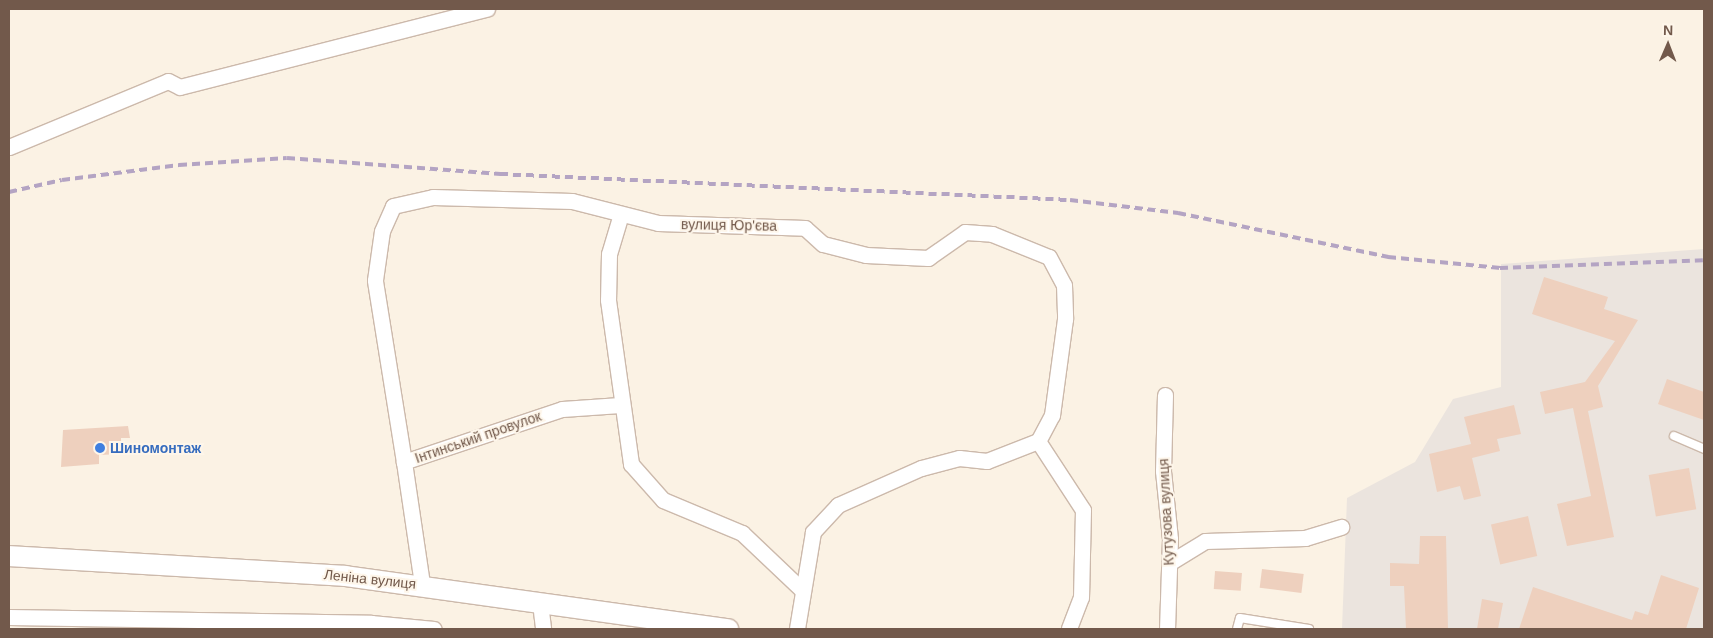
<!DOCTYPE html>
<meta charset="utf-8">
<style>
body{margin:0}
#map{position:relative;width:1713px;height:638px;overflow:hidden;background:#fbf2e4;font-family:Helvetica,sans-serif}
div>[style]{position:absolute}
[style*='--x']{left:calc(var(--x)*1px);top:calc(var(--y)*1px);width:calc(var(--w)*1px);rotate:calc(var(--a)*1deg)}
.industrial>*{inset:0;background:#ebe4de}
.building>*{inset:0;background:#eed0be;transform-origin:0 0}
.roads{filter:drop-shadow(1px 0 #ccb9ab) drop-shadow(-1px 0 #ccb9ab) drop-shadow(0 1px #ccb9ab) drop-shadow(0 -1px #ccb9ab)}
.service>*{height:8px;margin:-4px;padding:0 4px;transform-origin:4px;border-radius:4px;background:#fff}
.minor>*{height:15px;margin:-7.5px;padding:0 7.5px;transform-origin:7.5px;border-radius:7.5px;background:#fff}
.secondary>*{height:20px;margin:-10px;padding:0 10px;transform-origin:10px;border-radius:10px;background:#fff}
.rail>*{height:4px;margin-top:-2px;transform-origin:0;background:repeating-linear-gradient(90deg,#b4a4c3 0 8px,transparent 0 13px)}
.dots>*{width:14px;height:14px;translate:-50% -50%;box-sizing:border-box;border:2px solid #fef6ea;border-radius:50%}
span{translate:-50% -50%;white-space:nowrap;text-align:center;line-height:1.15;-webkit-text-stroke:4px #fef6ea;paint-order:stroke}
.street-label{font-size:14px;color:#72594b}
.shop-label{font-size:14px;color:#366cbe;font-weight:700}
.left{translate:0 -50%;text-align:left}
.frame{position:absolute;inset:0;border:10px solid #72594b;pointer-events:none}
.north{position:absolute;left:1643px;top:20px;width:50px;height:50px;-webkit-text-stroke:4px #fef6ea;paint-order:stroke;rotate:1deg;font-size:14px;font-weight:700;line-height:20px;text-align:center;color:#72594b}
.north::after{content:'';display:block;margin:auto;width:18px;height:22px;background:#72594b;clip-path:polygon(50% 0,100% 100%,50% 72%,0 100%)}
</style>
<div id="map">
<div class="industrial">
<div style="clip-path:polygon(1704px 249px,1704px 629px,1342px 629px,1347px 498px,1415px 462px,1453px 399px,1501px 387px,1501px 264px)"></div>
</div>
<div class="building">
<div style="clip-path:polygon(1544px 277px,1608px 297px,1604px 309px,1638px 320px,1598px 386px,1603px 407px,1588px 411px,1614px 537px,1567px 546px,1557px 504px,1591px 496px,1573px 408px,1545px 414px,1540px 392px,1585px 382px,1615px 341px,1532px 314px)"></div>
<div style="clip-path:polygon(1667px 379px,1704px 392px,1704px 420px,1658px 404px)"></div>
<div style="clip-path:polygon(1514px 405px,1521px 434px,1497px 439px,1500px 451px,1472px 458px,1481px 496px,1464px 500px,1460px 486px,1437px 492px,1429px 454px,1471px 444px,1464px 417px)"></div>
<div style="clip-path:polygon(128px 426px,130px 438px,121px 438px,121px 454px,99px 455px,99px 464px,61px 467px,63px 430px)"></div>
<div style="left:1689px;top:468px;width:42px;height:41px;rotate:80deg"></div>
<div style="left:1528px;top:516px;width:41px;height:38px;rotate:77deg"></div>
<div style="clip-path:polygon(1420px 536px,1446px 536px,1448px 629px,1406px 629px,1404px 586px,1390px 586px,1390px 563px,1419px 564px)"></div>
<div style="left:1262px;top:569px;width:42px;height:19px;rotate:7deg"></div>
<div style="left:1215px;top:571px;width:27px;height:18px;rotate:4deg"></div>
<div style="clip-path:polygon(1661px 575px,1699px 588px,1686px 629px,1519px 629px,1533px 587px,1632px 620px,1635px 611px,1648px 615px)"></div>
<div style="clip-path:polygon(1482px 599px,1503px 603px,1498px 629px,1477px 629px)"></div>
</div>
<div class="roads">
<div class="service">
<div style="--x:1674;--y:436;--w:33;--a:23"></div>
<div style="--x:1237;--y:629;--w:11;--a:-75"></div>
<div style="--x:1240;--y:618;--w:70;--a:9.1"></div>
</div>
<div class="minor">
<div style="--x:9;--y:147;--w:172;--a:-22.5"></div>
<div style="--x:168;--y:81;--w:13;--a:27"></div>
<div style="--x:180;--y:87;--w:317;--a:-14.3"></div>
<div style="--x:621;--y:214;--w:42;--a:106.7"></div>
<div style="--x:609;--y:254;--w:46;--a:91.2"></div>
<div style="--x:608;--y:300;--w:166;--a:82"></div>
<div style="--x:631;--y:464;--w:48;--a:48.4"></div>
<div style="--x:663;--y:500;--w:86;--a:22.7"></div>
<div style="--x:742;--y:533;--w:83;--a:43.5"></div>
<div style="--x:1165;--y:395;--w:76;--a:91.5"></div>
<div style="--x:1163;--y:471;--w:68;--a:84.1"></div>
<div style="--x:1170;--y:539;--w:90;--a:91.9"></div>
<div style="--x:620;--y:405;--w:58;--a:176.1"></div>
<div style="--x:562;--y:409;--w:167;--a:161.5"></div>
<div style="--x:404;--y:462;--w:184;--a:-99.1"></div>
<div style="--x:375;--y:280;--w:49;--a:-81.9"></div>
<div style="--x:382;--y:231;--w:27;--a:-66"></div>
<div style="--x:393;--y:206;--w:41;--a:-12.7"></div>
<div style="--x:433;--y:197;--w:139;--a:1.6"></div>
<div style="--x:572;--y:201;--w:89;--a:14.3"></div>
<div style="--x:658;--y:223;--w:147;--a:1.9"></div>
<div style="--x:805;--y:228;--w:24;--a:42"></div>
<div style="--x:823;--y:244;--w:44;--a:14.3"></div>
<div style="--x:866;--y:255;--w:62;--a:2.8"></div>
<div style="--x:928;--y:258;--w:45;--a:-35.1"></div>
<div style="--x:965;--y:232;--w:27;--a:4"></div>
<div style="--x:992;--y:234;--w:61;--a:22"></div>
<div style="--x:1049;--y:257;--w:32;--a:62"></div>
<div style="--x:1064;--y:285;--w:34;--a:88"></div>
<div style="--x:1065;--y:319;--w:97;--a:97.7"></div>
<div style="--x:1052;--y:415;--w:30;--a:118"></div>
<div style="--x:1038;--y:441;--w:55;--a:158.6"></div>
<div style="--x:987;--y:461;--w:28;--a:-174"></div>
<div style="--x:959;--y:458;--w:39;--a:165"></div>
<div style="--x:921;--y:468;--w:91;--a:156"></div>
<div style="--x:838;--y:505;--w:37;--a:133"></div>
<div style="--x:813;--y:532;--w:98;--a:99.4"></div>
<div style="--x:1038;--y:441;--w:82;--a:56.9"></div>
<div style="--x:1083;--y:510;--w:87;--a:91.3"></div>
<div style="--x:1081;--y:597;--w:34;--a:111"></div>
<div style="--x:404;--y:462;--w:123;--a:81.6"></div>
<div style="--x:1169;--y:563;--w:42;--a:-31.4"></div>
<div style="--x:1205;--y:541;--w:100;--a:-1.7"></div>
<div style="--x:1305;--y:538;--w:38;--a:-17"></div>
<div style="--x:540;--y:603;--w:26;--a:83"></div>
<div style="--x:9;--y:617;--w:362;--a:0.9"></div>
<div style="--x:371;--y:623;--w:63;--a:5.4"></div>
</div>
<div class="secondary">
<div style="--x:9;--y:556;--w:337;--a:3.4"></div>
<div style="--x:345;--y:576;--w:387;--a:7.9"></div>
</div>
</div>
<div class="rail">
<div style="--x:9;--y:192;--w:54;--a:-12.8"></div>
<div style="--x:62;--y:180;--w:118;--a:-7.3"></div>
<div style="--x:179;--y:165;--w:108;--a:-3.7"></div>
<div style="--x:287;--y:158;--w:214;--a:4.3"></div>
<div style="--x:500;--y:174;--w:571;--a:2.61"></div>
<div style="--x:1070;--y:200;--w:109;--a:6.9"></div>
<div style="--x:1178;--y:213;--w:215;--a:11.8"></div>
<div style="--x:1388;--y:257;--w:113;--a:5.6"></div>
<div style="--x:1500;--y:268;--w:204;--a:-2.2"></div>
</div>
<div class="dots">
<div style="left:100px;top:448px;background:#3f7fe0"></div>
</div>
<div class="street-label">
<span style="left:729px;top:225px;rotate:1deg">вулиця Юр'єва</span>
<span style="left:478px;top:437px;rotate:-19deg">Інтинський провулок</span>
<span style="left:1166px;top:512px;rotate:-93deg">Кутузова вулиця</span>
<span style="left:370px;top:579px;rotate:6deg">Леніна вулиця</span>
</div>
<div class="shop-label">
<span class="left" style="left:110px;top:448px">Шиномонтаж</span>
</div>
<div class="frame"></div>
<div class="north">N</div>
</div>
